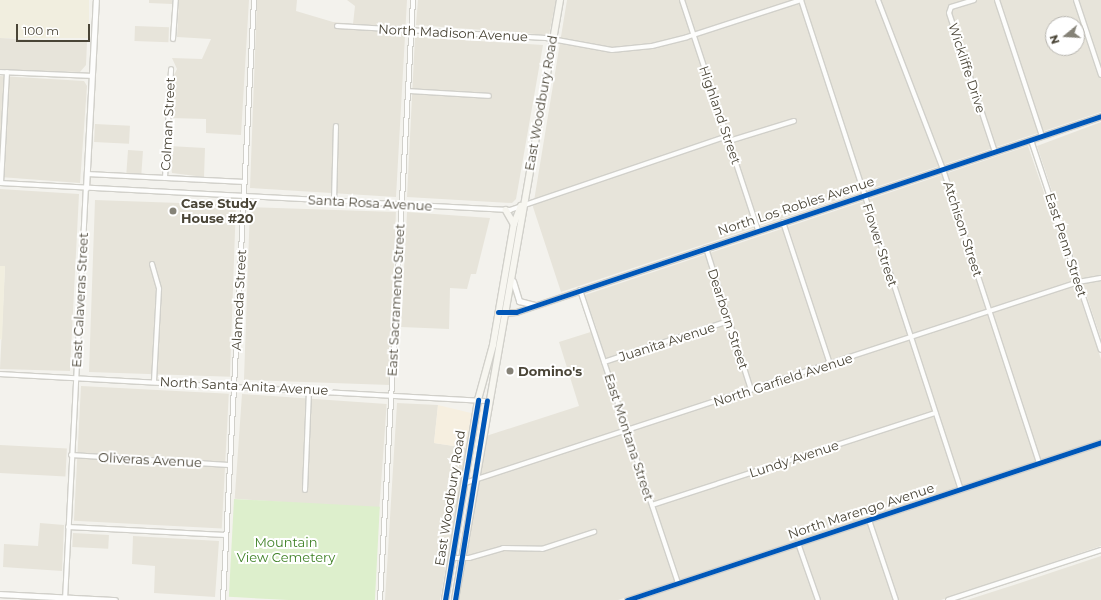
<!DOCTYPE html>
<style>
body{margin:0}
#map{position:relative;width:1101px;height:600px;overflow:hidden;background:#f3f2ed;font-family:Montserrat,sans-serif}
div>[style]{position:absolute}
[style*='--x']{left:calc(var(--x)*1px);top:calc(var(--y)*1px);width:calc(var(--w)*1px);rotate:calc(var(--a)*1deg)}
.residential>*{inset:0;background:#e7e4da;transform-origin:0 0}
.commercial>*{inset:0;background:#f6efe0}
.education>*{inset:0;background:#f1eedf;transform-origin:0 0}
.green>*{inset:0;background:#ddefcc;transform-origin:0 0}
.roads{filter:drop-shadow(1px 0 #d1d0ca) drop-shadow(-1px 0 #d1d0ca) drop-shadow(0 1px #d1d0ca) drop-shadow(0 -1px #d1d0ca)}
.minor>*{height:4px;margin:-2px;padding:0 2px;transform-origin:2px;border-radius:2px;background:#fdfdfc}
.tertiary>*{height:5px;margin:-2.5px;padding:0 2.5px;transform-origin:2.5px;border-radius:2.5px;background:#fdfdfc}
.secondary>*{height:5.5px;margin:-2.75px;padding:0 2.75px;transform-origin:2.75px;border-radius:2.75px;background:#f7f6f0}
.cycleway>*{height:5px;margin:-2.5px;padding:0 2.5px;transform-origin:2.5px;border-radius:2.5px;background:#0057b8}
.dots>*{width:11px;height:11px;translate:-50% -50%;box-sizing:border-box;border:2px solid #fff;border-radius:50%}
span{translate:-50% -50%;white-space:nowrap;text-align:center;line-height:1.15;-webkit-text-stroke:4px #fff;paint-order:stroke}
.street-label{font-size:13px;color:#4a4537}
.poi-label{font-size:13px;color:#4a4537;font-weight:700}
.left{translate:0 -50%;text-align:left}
.park-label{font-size:13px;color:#3f8126}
.north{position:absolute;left:1045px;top:16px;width:40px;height:40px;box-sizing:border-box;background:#fff;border:1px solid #b7b5af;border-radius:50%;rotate:252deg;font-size:11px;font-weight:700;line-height:16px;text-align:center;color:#4a4537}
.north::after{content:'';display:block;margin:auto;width:14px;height:18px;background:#858277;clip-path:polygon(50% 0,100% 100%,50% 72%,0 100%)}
.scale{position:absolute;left:16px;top:24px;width:74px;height:18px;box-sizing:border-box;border:2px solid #4a4537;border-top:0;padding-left:5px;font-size:12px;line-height:14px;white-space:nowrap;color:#4a4537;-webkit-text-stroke:3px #fff;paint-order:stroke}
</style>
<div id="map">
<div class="residential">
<div style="clip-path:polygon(149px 0,172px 0,172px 4px,149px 3px)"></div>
<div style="clip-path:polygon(179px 0,249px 0,241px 135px,206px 133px,206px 119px,171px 118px,172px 79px,177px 69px,172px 58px,202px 59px,211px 39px,177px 37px)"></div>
<div style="clip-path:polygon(257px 0,297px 0,296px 11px,333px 22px,353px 24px,355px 6px,347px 0,407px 0,396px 197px,250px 188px)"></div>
<div style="clip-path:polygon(418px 0,556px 0,549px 35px,416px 25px)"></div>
<div style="clip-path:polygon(evenodd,567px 0,1101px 0,1101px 112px,561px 292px,533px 207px,567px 0,1053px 24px,1077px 24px,1077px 48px,1053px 48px,1053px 24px)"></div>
<div style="left:135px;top:26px;width:34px;height:15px;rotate:2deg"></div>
<div style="clip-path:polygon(415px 37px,543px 45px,516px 199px,512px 203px,407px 197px)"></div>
<div style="clip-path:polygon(0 38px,87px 42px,86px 65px,80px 72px,0 70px)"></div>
<div style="clip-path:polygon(0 76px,84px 81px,87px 86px,80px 183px,0 177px)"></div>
<div style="clip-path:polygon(1101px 122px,1101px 339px,1037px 146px)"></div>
<div style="left:95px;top:124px;width:35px;height:18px;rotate:3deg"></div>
<div style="clip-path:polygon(169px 146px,205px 148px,204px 177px,172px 173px)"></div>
<div style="clip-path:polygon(1028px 146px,1101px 359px,1101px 546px,941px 600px,635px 600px,633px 595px,618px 600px,459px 600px,486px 436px,579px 406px,559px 342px,597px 330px,585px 295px)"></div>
<div style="left:128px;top:150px;width:15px;height:23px;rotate:4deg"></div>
<div style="clip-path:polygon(0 189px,79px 194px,70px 371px,0 369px,5px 266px,0 266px)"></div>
<div style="left:95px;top:200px;width:141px;height:172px;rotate:2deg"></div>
<div style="left:250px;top:207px;width:146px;height:173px;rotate:2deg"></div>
<div style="clip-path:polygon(407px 212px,490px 218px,476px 274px,471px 274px,467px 289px,450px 288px,449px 329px,401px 327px)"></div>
<div style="left:81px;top:386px;width:148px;height:135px;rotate:3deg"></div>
<div style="left:242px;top:394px;width:145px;height:105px;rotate:4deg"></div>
<div style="clip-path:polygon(397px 403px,438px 405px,434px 443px,467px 448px,440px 600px,385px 600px)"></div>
<div style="left:0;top:445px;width:67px;height:28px;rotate:3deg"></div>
<div style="clip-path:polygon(40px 523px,64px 525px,62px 571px,3px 567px,4px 544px,38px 546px)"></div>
<div style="left:73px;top:533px;width:36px;height:14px;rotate:3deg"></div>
<div style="clip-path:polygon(133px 536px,219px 541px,215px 597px,154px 593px,155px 566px,132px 564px)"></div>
<div style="clip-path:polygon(1101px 556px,1101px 600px,967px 600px,1017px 584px)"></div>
</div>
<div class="commercial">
<div style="clip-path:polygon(438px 405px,471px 413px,467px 448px,434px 443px)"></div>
</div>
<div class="education">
<div style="left:0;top:0;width:89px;height:38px"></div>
<div style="clip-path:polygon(0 266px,5px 266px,2px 340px,0 339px)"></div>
</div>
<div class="green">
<div style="left:234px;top:499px;width:146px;height:98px;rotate:3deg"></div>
</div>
<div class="roads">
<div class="minor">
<div style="--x:682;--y:0;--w:242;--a:71.7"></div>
<div style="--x:801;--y:0;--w:515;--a:71.92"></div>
<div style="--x:878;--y:0;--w:181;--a:69"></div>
<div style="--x:943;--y:169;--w:308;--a:71.9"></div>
<div style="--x:974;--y:0;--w:24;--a:163"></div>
<div style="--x:951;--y:7;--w:6;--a:108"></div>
<div style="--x:949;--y:13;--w:146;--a:71.7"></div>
<div style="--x:997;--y:0;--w:143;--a:71.7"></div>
<div style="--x:1076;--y:0;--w:79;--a:71.6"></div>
<div style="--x:337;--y:26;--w:209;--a:3.3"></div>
<div style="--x:546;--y:38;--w:67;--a:10.3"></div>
<div style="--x:612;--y:50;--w:40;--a:-5.7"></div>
<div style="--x:652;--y:46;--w:36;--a:-14"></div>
<div style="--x:687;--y:37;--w:120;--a:-18"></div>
<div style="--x:173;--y:39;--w:39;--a:-86"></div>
<div style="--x:0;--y:72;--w:92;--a:2.5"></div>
<div style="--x:408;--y:91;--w:81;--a:3.5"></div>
<div style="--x:1031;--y:140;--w:221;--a:71.6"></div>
<div style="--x:729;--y:141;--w:68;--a:-17.1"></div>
<div style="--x:87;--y:174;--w:158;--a:2.9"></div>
<div style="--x:165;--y:178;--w:109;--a:-86.8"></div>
<div style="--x:0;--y:183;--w:511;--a:3.03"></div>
<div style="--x:510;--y:210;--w:229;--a:-18.8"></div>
<div style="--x:1;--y:183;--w:111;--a:-86.9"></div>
<div style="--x:334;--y:201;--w:75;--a:-88.5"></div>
<div style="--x:783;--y:222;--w:150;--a:71.7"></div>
<div style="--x:706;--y:248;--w:149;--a:72.4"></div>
<div style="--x:152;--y:264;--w:26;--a:74"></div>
<div style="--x:159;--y:289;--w:92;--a:93.1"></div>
<div style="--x:580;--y:290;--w:309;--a:71.5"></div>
<div style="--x:604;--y:362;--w:132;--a:-18.2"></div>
<div style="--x:0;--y:374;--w:488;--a:3.2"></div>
<div style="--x:71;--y:455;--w:158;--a:3.6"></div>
<div style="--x:465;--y:483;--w:645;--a:-18.15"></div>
<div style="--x:1078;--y:282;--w:23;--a:-10"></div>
<div style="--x:305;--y:490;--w:100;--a:-87.7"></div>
<div style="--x:652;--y:505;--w:298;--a:-18"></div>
<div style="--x:869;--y:520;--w:84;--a:71.4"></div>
<div style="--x:68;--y:527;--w:158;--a:2.9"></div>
<div style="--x:798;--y:543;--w:60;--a:70.7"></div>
<div style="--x:452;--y:558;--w:17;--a:0"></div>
<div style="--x:469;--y:558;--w:35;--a:-16"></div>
<div style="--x:503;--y:548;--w:39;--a:1"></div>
<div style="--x:542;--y:549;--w:55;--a:-18.1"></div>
<div style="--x:65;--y:600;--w:413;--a:-87.1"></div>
<div style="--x:223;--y:600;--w:601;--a:-87.04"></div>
<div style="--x:380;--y:600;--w:601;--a:-86.85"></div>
<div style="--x:948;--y:600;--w:161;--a:-18.1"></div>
</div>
<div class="tertiary">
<div style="--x:86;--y:188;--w:188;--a:-87"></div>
<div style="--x:513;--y:281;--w:21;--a:73"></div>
<div style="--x:519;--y:301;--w:16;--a:14"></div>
<div style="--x:502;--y:313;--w:14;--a:-4"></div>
<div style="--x:516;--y:312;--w:617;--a:-18.52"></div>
<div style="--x:0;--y:594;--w:115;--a:3"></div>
<div style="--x:627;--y:600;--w:500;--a:-18.4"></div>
</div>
<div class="secondary">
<div style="--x:506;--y:210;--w:16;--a:60"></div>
<div style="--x:445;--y:600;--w:203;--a:-80.6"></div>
<div style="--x:478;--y:400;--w:57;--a:-74.7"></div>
<div style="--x:493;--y:345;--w:123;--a:-80.2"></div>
<div style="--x:514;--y:224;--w:19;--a:-69"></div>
<div style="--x:455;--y:600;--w:609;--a:-80.07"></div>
</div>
</div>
<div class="cycleway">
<div style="--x:498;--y:312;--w:18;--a:0"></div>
<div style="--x:516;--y:312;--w:617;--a:-18.52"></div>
<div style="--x:445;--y:600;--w:203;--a:-80.6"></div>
<div style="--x:455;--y:600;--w:202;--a:-80.9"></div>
<div style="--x:627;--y:600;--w:500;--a:-18.4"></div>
</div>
<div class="dots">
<div style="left:173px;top:211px;background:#858277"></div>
<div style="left:510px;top:371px;background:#858277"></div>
</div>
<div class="street-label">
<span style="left:453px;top:33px;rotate:3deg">North Madison Avenue</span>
<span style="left:967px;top:68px;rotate:72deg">Wickliffe Drive</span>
<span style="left:541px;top:103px;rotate:-80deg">East Woodbury Road</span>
<span style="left:720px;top:115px;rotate:71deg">Highland Street</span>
<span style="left:168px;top:124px;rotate:-87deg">Colman Street</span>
<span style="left:370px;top:203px;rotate:3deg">Santa Rosa Avenue</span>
<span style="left:796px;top:206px;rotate:-18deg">North Los Robles Avenue</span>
<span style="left:963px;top:229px;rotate:72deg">Atchison Street</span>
<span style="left:880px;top:245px;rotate:72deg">Flower Street</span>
<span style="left:1066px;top:245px;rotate:72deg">East Penn Street</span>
<span style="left:80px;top:300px;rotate:-87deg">East Calaveras Street</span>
<span style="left:239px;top:300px;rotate:-87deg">Alameda Street</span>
<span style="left:396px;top:300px;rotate:-87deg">East Sacramento Street</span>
<span style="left:728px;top:319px;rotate:72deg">Dearborn Street</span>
<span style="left:667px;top:342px;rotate:-18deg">Juanita Avenue</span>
<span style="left:783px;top:380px;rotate:-18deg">North Garfield Avenue</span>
<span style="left:244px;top:386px;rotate:3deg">North Santa Anita Avenue</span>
<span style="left:629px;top:437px;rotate:72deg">East Montana Street</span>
<span style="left:794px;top:459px;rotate:-18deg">Lundy Avenue</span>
<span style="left:150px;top:460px;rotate:3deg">Oliveras Avenue</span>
<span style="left:450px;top:498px;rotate:-81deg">East Woodbury Road</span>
<span style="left:861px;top:511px;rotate:-18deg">North Marengo Avenue</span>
</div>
<div class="poi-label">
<span class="left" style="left:181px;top:211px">Case Study<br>House #20</span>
<span class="left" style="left:518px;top:371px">Domino's</span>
</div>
<div class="park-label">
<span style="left:286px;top:550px">Mountain<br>View Cemetery</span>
</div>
<div class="north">N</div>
<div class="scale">100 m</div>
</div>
